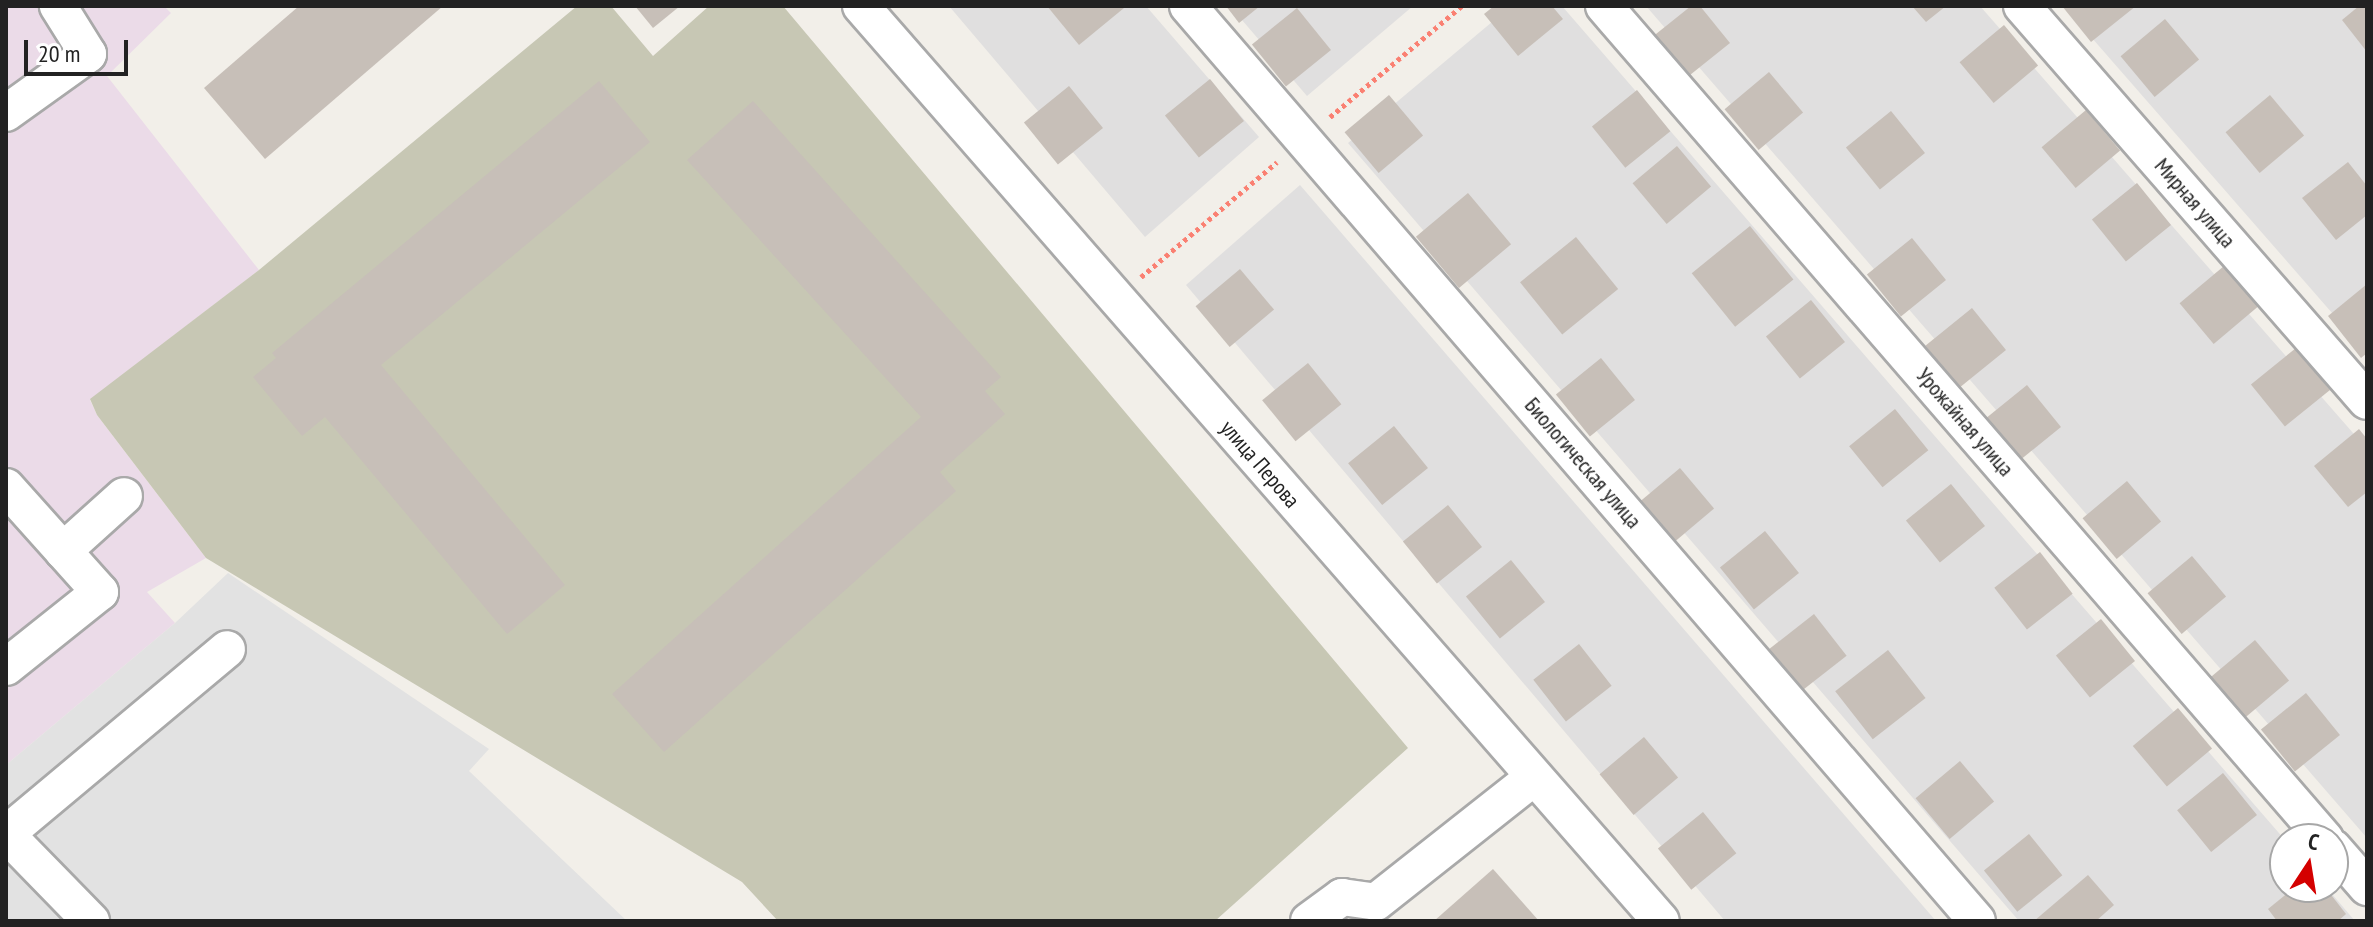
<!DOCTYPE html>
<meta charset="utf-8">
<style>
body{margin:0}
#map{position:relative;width:2373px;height:927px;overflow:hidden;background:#f2efe9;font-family:"PT Sans Narrow",sans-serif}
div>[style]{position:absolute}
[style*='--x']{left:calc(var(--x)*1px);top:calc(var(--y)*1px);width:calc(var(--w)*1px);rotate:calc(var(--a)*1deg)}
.residential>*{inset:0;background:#e0dfdf}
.industrial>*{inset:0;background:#ebdbe8}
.construction>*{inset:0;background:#c7c7b4}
.parking>*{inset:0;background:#e2e2e2}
.building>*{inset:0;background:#c7bfb8;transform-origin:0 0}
.path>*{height:5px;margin-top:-2.5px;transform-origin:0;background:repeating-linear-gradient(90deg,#fa8072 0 4px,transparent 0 8px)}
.roads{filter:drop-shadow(2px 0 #a9a9a9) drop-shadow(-2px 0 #a9a9a9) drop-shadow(0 2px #a9a9a9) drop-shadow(0 -2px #a9a9a9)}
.minor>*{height:36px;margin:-18px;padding:0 18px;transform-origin:18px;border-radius:18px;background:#fff}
span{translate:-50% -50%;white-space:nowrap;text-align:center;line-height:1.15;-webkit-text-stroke:6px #fff;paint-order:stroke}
.street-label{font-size:22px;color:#222}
.frame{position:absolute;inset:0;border:8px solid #222;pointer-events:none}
.north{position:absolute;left:2269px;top:823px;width:80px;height:80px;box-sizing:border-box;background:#fff;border:2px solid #a7a7a7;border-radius:50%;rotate:12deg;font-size:22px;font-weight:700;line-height:32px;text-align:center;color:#222}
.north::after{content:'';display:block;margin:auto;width:28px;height:36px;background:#d40000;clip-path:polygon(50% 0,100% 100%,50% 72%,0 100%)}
.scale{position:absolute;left:24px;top:40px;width:104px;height:36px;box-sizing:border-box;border:4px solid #222;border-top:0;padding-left:10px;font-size:24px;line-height:28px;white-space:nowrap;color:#222;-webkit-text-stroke:6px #fff;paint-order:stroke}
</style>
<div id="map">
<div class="residential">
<div style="clip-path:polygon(949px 6px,1146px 6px,1259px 137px,1145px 237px)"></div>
<div style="clip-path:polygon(1230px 6px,1413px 6px,1307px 96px)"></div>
<div style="clip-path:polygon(1511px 6px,1562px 6px,2285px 840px,2285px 887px,2326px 887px,2355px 921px,2019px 921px,1348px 143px)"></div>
<div style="clip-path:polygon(1646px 6px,1980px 6px,2367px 449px,2367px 838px)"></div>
<div style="clip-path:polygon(2064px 6px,2367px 6px,2367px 353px)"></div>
<div style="clip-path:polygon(1300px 185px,1936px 921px,1725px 921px,1186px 285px)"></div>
</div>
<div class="industrial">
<div style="clip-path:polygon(6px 6px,164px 6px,171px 13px,107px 76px,259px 270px,90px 400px,97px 415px,206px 558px,147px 592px,175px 623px,6px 765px)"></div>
</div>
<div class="construction">
<div style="clip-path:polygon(577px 6px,611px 6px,653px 56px,709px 6px,783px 6px,1408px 748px,1215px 921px,778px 921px,742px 882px,206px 558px,97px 415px,90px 399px,259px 270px)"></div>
</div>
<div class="parking">
<div style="clip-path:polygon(228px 573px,489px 749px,469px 771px,627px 921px,6px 921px,6px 765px,175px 623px)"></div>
</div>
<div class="building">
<div style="clip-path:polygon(299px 6px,443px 6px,265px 159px,204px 88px)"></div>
<div style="clip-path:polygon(635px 6px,680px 6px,653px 28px)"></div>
<div style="clip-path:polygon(1047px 6px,1122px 6px,1124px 8px,1079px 45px)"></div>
<div style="clip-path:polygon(1226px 6px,1260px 6px,1239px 23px)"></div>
<div style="clip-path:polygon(1494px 6px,1552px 6px,1563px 19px,1518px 56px,1484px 14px)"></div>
<div style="clip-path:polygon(1691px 6px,1700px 6px,1730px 43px,1685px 79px,1651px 38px)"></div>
<div style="clip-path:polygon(1912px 6px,1946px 6px,1926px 22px)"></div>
<div style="clip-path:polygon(2062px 6px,2136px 6px,2091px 42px)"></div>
<div style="clip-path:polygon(2359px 6px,2367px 6px,2367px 52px,2342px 20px)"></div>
<div style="left:1297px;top:8px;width:54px;height:58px;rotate:51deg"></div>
<div style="left:2165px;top:19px;width:53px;height:58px;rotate:50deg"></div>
<div style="left:2004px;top:25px;width:53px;height:58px;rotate:50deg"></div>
<div style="left:1769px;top:72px;width:53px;height:58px;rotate:50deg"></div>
<div style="left:1210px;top:79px;width:54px;height:58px;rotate:51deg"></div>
<div style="clip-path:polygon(599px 81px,650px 142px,381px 365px,565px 585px,507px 634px,325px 417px,302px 436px,253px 377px,276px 358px,272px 353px)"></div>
<div style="left:1069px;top:86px;width:54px;height:58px;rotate:51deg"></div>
<div style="left:1637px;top:90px;width:53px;height:58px;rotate:51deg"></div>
<div style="left:1389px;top:95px;width:53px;height:58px;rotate:50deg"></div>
<div style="left:2270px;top:95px;width:53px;height:58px;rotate:50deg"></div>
<div style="clip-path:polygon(753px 101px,1001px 377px,985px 391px,1005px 414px,940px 472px,956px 491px,664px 752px,612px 694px,921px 417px,687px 160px)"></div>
<div style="left:2086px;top:110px;width:53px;height:58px;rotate:50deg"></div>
<div style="left:1891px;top:111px;width:54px;height:58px;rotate:51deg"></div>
<div style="left:1677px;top:146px;width:53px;height:58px;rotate:50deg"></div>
<div style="clip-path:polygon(2348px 162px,2367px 186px,2367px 215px,2336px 240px,2302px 198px)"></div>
<div style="left:2137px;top:183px;width:54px;height:58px;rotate:51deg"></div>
<div style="left:1468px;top:193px;width:67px;height:68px;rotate:50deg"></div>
<div style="left:1750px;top:226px;width:69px;height:75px;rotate:51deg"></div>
<div style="left:1576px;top:237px;width:67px;height:72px;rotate:51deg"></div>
<div style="left:1912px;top:238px;width:54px;height:58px;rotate:51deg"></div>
<div style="left:2224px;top:266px;width:53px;height:58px;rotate:50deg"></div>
<div style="left:1240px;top:269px;width:53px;height:58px;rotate:50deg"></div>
<div style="clip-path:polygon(2367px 284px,2367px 353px,2361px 358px,2328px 316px)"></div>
<div style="left:1811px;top:300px;width:54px;height:58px;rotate:51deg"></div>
<div style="left:1972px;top:308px;width:54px;height:60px;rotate:51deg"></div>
<div style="left:2296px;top:348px;width:54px;height:58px;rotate:51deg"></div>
<div style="left:1601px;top:358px;width:54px;height:58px;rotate:51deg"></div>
<div style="left:1308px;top:363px;width:53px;height:59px;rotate:51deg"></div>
<div style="left:2027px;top:385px;width:54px;height:58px;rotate:51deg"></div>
<div style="left:1895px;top:409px;width:53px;height:59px;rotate:51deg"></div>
<div style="left:1394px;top:426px;width:54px;height:59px;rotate:51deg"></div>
<div style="clip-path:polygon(2359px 429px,2367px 439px,2367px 492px,2348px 507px,2314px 466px)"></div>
<div style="left:1680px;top:468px;width:53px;height:58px;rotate:50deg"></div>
<div style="left:2127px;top:481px;width:53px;height:58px;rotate:50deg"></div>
<div style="left:1951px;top:484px;width:54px;height:58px;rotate:51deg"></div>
<div style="left:1448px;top:505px;width:54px;height:58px;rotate:51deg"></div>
<div style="left:1765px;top:531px;width:54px;height:58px;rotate:51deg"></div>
<div style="left:2040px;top:552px;width:53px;height:58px;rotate:52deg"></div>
<div style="left:2192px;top:556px;width:53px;height:58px;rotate:50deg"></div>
<div style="left:1511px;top:560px;width:54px;height:58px;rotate:51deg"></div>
<div style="left:1814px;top:614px;width:53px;height:58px;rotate:52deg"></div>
<div style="left:2101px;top:619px;width:54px;height:58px;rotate:51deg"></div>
<div style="left:2255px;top:640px;width:53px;height:58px;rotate:50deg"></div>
<div style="left:1579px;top:644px;width:53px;height:58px;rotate:52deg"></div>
<div style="left:1888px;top:650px;width:61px;height:67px;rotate:52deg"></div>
<div style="left:2306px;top:693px;width:54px;height:58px;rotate:51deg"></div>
<div style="left:2178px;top:708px;width:53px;height:59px;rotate:50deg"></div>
<div style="left:1644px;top:737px;width:53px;height:58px;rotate:50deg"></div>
<div style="left:1960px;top:761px;width:53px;height:58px;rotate:50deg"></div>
<div style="left:2223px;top:773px;width:54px;height:59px;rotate:51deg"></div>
<div style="left:1703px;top:812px;width:53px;height:58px;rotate:51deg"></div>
<div style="left:2029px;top:834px;width:53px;height:58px;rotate:51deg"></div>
<div style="clip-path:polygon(1493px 869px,1539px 921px,1434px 921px)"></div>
<div style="clip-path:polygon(2088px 875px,2114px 905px,2096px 921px,2034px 921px)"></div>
<div style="clip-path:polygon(2295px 887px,2325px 887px,2346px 914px,2338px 921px,2277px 921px,2268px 909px)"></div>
</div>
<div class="path">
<div style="--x:1330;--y:117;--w:172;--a:-40.1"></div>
<div style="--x:1141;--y:277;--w:178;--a:-40.2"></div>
</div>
<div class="roads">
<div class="minor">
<div style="--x:861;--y:6;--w:1215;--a:48.84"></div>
<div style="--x:1188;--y:6;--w:1208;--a:49.23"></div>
<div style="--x:1604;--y:6;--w:1102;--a:49.12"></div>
<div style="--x:2022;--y:6;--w:524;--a:48.87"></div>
<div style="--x:6;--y:113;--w:101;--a:-35.7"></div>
<div style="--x:88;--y:54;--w:57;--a:-122"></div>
<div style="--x:6;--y:487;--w:141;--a:48.2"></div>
<div style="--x:100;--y:592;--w:120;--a:141.4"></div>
<div style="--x:63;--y:551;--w:82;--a:-42"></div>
<div style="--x:6;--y:834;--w:288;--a:-39.9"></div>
<div style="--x:6;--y:834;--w:122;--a:45.7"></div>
<div style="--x:2333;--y:848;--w:52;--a:48.9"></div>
<div style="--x:1309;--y:921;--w:41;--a:-36"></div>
<div style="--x:1342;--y:897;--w:34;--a:8"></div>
<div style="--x:1376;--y:902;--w:201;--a:-38.3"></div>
</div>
</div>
<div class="street-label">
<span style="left:2195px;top:203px;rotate:49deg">Мирная улица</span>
<span style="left:1965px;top:422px;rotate:49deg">Урожайная улица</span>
<span style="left:1583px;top:463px;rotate:49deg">Биологическая улица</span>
<span style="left:1260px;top:464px;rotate:49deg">улица Перова</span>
</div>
<div class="frame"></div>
<div class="north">С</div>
<div class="scale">20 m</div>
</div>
